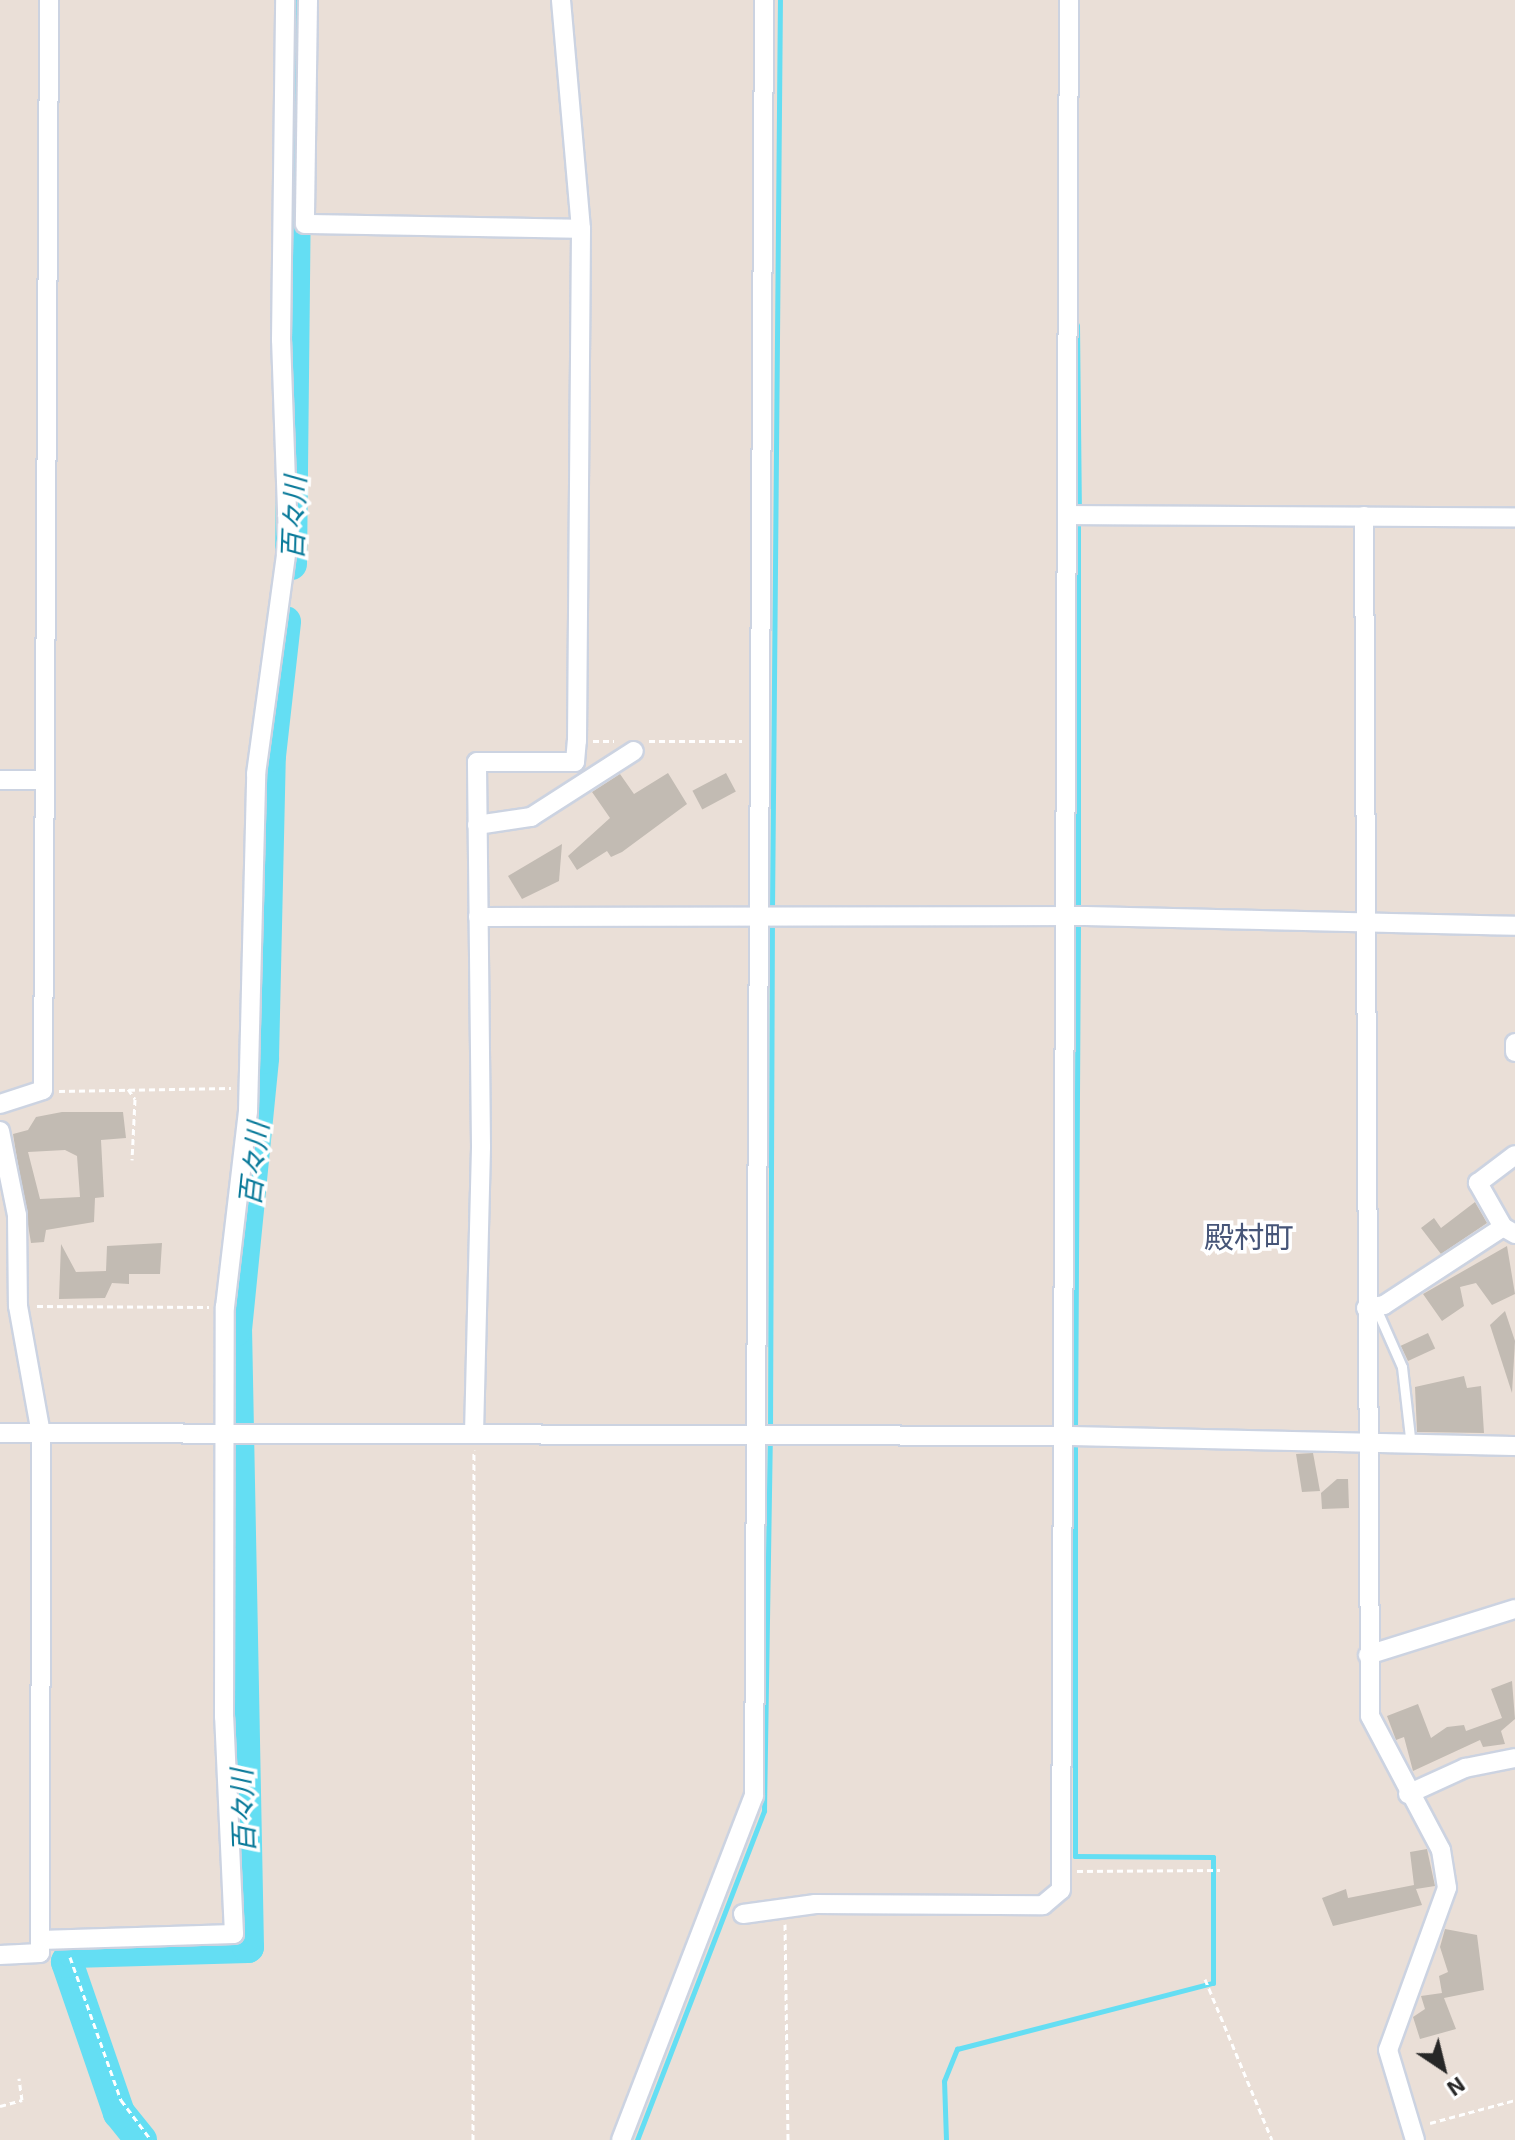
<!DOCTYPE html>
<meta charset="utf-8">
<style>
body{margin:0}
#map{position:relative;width:1515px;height:2140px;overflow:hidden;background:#eadfd7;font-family:"Exo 2","Noto Sans JP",sans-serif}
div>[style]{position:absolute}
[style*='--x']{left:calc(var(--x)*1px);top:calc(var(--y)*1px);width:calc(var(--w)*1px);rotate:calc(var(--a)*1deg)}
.stream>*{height:5px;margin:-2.5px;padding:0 2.5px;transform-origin:2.5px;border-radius:2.5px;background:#64def3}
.river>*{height:32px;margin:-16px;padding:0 16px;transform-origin:16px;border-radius:16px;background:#64def3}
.building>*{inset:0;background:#c2bbb3;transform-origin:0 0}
.path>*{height:3px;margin-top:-1.5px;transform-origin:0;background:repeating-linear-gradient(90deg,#fff 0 6px,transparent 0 10px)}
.roads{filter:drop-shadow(2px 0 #ccd3e1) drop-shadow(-2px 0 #ccd3e1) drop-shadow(0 2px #ccd3e1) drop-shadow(0 -2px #ccd3e1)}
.lane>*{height:9px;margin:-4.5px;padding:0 4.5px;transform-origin:4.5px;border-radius:4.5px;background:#fff}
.street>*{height:18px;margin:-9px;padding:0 9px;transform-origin:9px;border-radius:9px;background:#fff}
span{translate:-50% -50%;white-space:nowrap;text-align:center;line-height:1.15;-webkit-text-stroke:7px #fff;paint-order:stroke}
.water-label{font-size:28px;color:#087999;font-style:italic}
.quarter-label{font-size:30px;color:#465578}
.north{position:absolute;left:1403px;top:2028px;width:80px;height:80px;-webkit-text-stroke:6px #fff;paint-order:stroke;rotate:145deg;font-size:22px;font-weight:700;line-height:32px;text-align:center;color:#272727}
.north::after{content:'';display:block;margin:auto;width:28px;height:36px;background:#272727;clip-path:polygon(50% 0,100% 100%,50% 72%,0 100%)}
</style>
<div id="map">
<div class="stream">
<div style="--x:1077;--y:325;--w:186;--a:89.4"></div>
<div style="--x:772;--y:911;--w:911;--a:-89.5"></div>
<div style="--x:1078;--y:911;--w:390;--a:-90"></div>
<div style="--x:770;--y:1431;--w:510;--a:-89.78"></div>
<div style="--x:1075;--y:1431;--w:510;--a:-89.66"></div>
<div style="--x:637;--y:2140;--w:353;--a:-68.9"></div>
<div style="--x:764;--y:1811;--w:370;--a:-89.1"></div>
<div style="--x:946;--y:2140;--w:59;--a:-91.9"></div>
<div style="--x:944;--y:2081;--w:35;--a:-68"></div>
<div style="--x:957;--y:2049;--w:264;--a:-14.5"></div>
<div style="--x:1213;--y:1983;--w:126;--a:-90"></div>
<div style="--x:1213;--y:1857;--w:138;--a:-179.6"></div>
<div style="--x:1075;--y:1856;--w:415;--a:-90"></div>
</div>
<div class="river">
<div style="--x:291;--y:564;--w:564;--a:-89.39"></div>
<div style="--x:141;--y:2140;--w:35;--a:-129"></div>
<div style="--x:119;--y:2113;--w:160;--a:-109"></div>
<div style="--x:67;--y:1962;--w:12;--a:-59"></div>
<div style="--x:73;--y:1952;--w:175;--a:-1.6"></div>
<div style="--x:248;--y:1947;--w:617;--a:-91.11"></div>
<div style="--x:236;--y:1330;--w:273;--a:-84.3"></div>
<div style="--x:263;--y:1058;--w:302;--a:-88.7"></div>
<div style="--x:270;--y:756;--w:135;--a:-83.6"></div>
</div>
<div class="building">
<div style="clip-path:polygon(668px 773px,687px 804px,622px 852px,611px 857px,607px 851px,577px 870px,568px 856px,610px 818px,592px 792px,620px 774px,634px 794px)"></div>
<div style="left:726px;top:773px;width:21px;height:38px;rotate:62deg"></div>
<div style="clip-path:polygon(562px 844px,559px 881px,522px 899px,508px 876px)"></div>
<div style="clip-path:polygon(evenodd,62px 1112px,123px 1112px,126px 1138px,101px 1140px,104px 1197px,95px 1198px,94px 1222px,46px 1230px,44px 1242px,31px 1243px,13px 1134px,28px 1130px,36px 1117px,62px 1112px,65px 1150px,77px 1156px,80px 1197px,40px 1199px,28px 1152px,65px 1150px)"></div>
<div style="clip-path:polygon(1475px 1202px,1487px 1223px,1441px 1254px,1421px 1228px,1434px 1218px,1441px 1228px)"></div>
<div style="clip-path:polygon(162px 1243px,160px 1274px,129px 1274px,129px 1284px,112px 1283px,105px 1298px,59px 1299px,61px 1244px,76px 1272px,106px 1271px,107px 1246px)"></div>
<div style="clip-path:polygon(1507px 1246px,1515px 1294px,1492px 1305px,1476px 1283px,1460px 1287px,1464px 1306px,1442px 1321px,1423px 1294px)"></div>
<div style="clip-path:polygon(1505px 1311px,1515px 1341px,1512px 1393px,1490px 1325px)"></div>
<div style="left:1428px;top:1333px;width:17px;height:30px;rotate:65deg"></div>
<div style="clip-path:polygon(1464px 1376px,1467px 1388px,1481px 1386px,1484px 1433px,1417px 1432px,1415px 1387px)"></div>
<div style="clip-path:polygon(1313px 1453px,1320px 1491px,1302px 1492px,1296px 1454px)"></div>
<div style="clip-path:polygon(1337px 1479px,1348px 1479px,1349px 1508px,1322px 1509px,1321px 1493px)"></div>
<div style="clip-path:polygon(1512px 1681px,1515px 1719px,1501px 1731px,1505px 1744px,1483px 1747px,1480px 1740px,1413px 1771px,1404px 1737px,1396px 1740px,1387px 1716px,1418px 1704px,1431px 1738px,1447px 1727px,1464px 1725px,1466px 1731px,1502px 1718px,1491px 1689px)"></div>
<div style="clip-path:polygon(1427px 1849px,1435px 1886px,1416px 1889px,1422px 1905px,1333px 1926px,1322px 1898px,1346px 1889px,1348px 1898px,1414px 1885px,1410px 1852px)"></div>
<div style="clip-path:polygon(1445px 1929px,1477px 1935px,1484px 1990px,1444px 1998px,1456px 2029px,1420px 2039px,1413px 2017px,1425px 2009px,1421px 1996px,1442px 1993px,1439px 1976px,1448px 1972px,1440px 1947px)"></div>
</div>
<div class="path">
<div style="--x:593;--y:741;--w:21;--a:0"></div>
<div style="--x:649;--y:741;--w:93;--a:0"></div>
<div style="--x:128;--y:1089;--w:12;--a:55"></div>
<div style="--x:135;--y:1099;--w:61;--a:92.8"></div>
<div style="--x:59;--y:1091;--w:172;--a:-1"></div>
<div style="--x:37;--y:1306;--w:172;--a:0.3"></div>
<div style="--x:1077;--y:1871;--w:143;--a:-0.4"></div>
<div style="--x:785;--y:1924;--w:216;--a:89.2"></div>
<div style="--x:70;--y:1957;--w:152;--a:70.4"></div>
<div style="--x:121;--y:2100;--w:50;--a:53.1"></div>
<div style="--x:1205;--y:1979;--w:174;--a:67.4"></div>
<div style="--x:0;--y:2106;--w:23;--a:-15"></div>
<div style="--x:22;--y:2100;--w:22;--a:-98"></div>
<div style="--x:1430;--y:2123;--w:88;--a:-15.1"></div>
<div style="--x:473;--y:2140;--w:690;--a:-89.92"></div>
</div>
<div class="roads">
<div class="lane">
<div style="--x:1376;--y:1308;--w:64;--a:66.2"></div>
<div style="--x:1402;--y:1367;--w:80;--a:83.5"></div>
</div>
<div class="street">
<div style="--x:308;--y:0;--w:224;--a:90.8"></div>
<div style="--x:305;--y:224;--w:276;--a:1"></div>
<div style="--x:1068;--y:515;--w:447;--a:0.3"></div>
<div style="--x:1364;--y:516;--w:1200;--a:89.71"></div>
<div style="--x:1370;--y:1716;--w:152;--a:62.1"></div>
<div style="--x:1441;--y:1850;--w:38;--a:81"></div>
<div style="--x:1447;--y:1888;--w:172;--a:110"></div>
<div style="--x:1388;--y:2050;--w:94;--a:73.3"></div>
<div style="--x:0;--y:780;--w:42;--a:0"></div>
<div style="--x:477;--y:825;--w:55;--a:-8.4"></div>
<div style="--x:531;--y:817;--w:122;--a:-32.7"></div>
<div style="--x:478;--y:917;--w:607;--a:-0.09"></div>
<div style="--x:1085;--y:916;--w:430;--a:1.3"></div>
<div style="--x:1515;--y:1043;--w:9;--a:90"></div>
<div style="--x:0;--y:1104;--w:45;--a:-18"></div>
<div style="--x:43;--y:1090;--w:1090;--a:-89.68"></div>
<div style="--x:0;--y:1131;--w:86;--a:78.6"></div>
<div style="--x:17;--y:1215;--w:91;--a:89.4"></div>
<div style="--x:18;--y:1306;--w:130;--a:79.8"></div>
<div style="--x:41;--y:1434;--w:506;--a:90.11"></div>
<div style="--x:1503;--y:1227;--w:51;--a:-119.6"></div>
<div style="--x:1478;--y:1183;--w:46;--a:-37.1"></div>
<div style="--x:1366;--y:1308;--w:18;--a:-9"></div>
<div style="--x:1384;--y:1305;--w:142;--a:-33.2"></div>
<div style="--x:1503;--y:1227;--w:14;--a:30"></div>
<div style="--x:0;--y:1433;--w:1069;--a:0.16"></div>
<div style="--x:1069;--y:1436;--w:446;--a:1.3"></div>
<div style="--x:474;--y:1434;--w:287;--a:-88.6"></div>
<div style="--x:481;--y:1147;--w:385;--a:-90.6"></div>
<div style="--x:477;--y:762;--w:98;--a:0"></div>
<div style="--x:575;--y:762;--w:21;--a:-85"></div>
<div style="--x:577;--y:741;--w:512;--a:-89.55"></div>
<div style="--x:581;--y:229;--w:230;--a:-95"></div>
<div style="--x:1368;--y:1655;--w:154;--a:-17.4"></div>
<div style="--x:1408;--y:1794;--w:63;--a:-24.5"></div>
<div style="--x:1465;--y:1768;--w:51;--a:-11.3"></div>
<div style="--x:743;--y:1914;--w:73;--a:-7.9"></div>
<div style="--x:815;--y:1904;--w:228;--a:0.3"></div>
<div style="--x:1043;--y:1905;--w:23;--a:-40"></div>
<div style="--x:1061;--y:1890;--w:1890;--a:-89.76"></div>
<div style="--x:0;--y:1955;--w:40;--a:-2.9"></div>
<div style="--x:40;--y:1953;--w:13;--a:-90"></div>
<div style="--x:40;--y:1940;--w:194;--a:-1.8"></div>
<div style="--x:234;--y:1934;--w:217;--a:-92.6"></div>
<div style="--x:224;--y:1717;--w:410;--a:-89.9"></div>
<div style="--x:225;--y:1307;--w:197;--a:-83.3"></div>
<div style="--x:248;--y:1111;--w:337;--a:-88.6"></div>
<div style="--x:256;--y:774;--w:237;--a:-82.2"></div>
<div style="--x:288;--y:539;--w:199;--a:-92"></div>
<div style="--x:281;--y:340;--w:340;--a:-89.3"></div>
<div style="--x:621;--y:2140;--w:369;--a:-68.9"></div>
<div style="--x:754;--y:1796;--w:1796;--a:-89.68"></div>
</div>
</div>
<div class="water-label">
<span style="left:293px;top:518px;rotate:-88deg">百々川</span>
<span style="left:253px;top:1164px;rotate:-84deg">百々川</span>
<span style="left:242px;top:1811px;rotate:-92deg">百々川</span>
</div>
<div class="quarter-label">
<span style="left:1249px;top:1236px">殿村町</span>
</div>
<div class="north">N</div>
</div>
